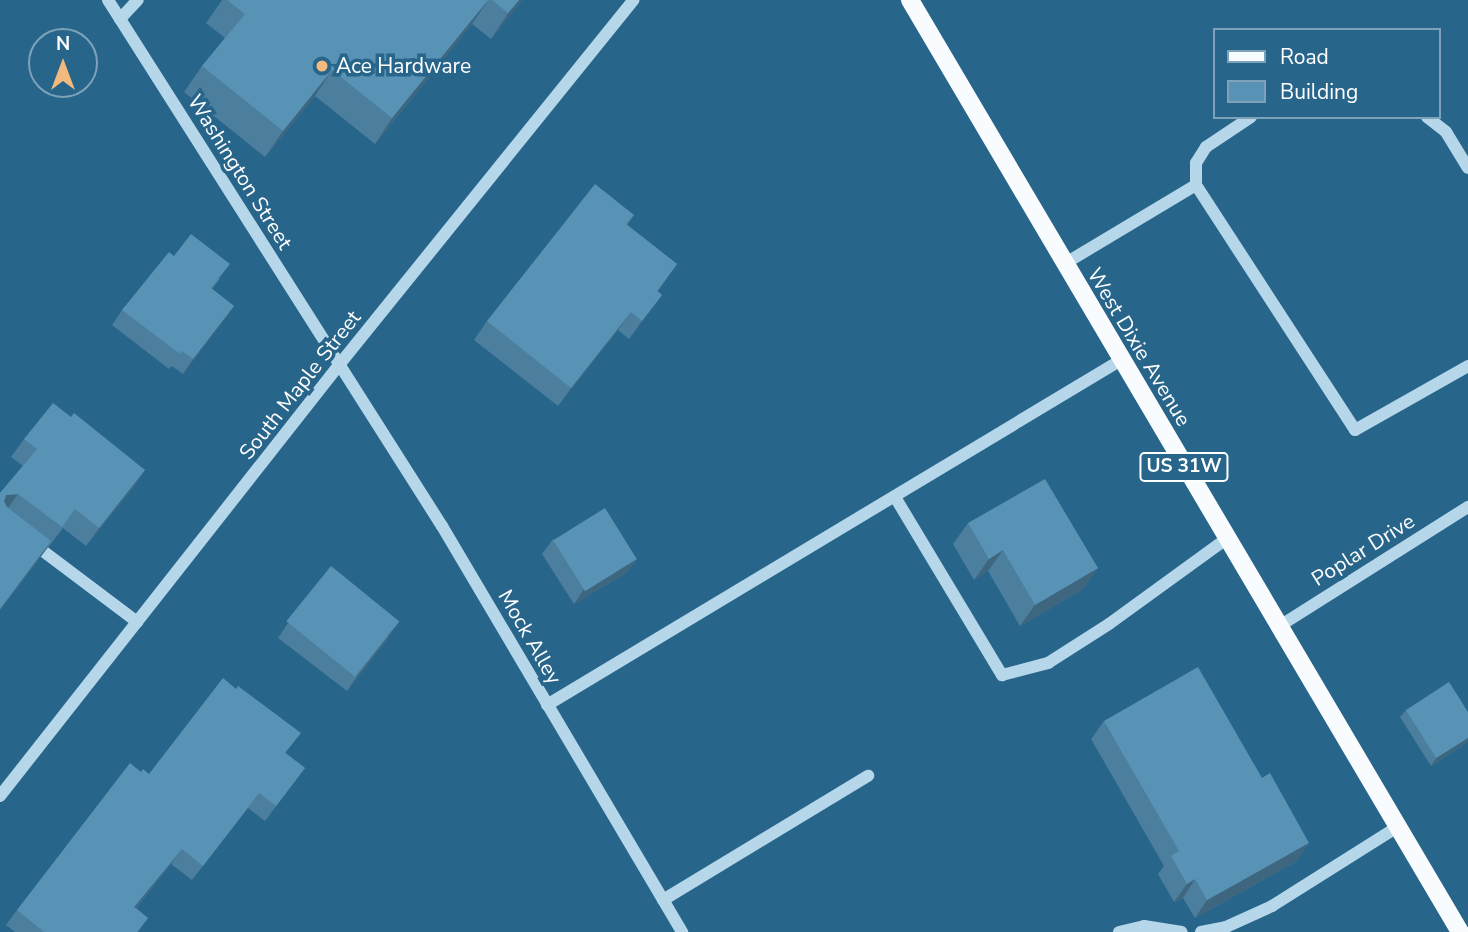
<!DOCTYPE html>
<style>
body{margin:0}
#map{position:relative;width:1468px;height:932px;overflow:hidden;background:#28658b;font-family:"Nunito Sans",sans-serif}
div>[style]{position:absolute}
[style*='--x']{left:calc(var(--x)*1px);top:calc(var(--y)*1px);width:calc(var(--w)*1px);rotate:calc(var(--a)*1deg)}
.minor>*{height:12px;margin:-6px;padding:0 6px;transform-origin:6px;border-radius:6px;background:#b6d7ea}
.major>*{height:18px;margin:-9px;padding:0 9px;transform-origin:9px;border-radius:9px;background:#f9fcfe}
.wall>*{inset:0;background:#4c7e9d}
.shaded-wall>*{inset:0;background:#3e677f}
.building>*{inset:0;background:#5893b6;transform-origin:0 0}
.dots>*{width:19px;height:19px;translate:-50% -50%;box-sizing:border-box;border:4px solid #28658b;border-radius:50%}
span{translate:-50% -50%;white-space:nowrap;text-align:center;line-height:1.15;-webkit-text-stroke:7px #28658b;paint-order:stroke}
.shield-label span{padding:2px 5px;background:#28658b;border:2px solid;border-radius:5px;-webkit-text-stroke-width:0}
.shield-label{font-size:19px;color:#fff;font-weight:700}
.poi-label{font-size:21px;color:#fff}
.left{translate:0 -50%;text-align:left}
.street-label{font-size:21px;color:#fff}
.legend{position:absolute;left:1213px;top:28px;width:228px;height:91px;box-sizing:border-box;background:#28658b;border:2px solid #7ea3b9;margin:0;padding:9px 12px;list-style:none;font-size:21px;color:#fff}
.legend li{display:flex;align-items:center;gap:14px;height:35px}
.legend b{width:35px;border:2px solid #7ea3b9}
.north{position:absolute;left:28px;top:28px;width:70px;height:70px;box-sizing:border-box;background:#28658b;border:2px solid #7ea3b9;border-radius:50%;rotate:0deg;font-size:19px;font-weight:700;line-height:28px;text-align:center;color:#fff}
.north::after{content:'';display:block;margin:auto;width:24px;height:32px;background:#f2ba7c;clip-path:polygon(50% 0,100% 100%,50% 72%,0 100%)}
</style>
<div id="map">
<div class="minor">
<div style="--x:108;--y:0;--w:623;--a:57.59"></div>
<div style="--x:442;--y:526;--w:472;--a:59.4"></div>
<div style="--x:120;--y:19;--w:26;--a:-47"></div>
<div style="--x:1427;--y:117;--w:24;--a:38"></div>
<div style="--x:1446;--y:132;--w:42;--a:58.6"></div>
<div style="--x:1196;--y:185;--w:22;--a:-90"></div>
<div style="--x:1196;--y:163;--w:19;--a:-58"></div>
<div style="--x:1206;--y:147;--w:54;--a:-33.7"></div>
<div style="--x:1064;--y:264;--w:154;--a:-30.9"></div>
<div style="--x:1196;--y:185;--w:292;--a:57"></div>
<div style="--x:1355;--y:430;--w:130;--a:-29.5"></div>
<div style="--x:895;--y:497;--w:208;--a:59"></div>
<div style="--x:1002;--y:675;--w:48;--a:-14.6"></div>
<div style="--x:1048;--y:663;--w:72;--a:-32.6"></div>
<div style="--x:1109;--y:624;--w:145;--a:-36"></div>
<div style="--x:31;--y:542;--w:133;--a:37"></div>
<div style="--x:1278;--y:627;--w:225;--a:-32.3"></div>
<div style="--x:547;--y:705;--w:670;--a:-31.01"></div>
<div style="--x:0;--y:796;--w:548;--a:-51.81"></div>
<div style="--x:339;--y:365;--w:469;--a:-51.1"></div>
<div style="--x:663;--y:900;--w:240;--a:-31.2"></div>
<div style="--x:1119;--y:932;--w:26;--a:-13"></div>
<div style="--x:1144;--y:926;--w:38;--a:9"></div>
<div style="--x:1201;--y:932;--w:25;--a:-11"></div>
<div style="--x:1226;--y:927;--w:51;--a:-24.5"></div>
<div style="--x:1272;--y:906;--w:146;--a:-32.2"></div>
</div>
<div class="major">
<div style="--x:910;--y:0;--w:1082;--a:59.45"></div>
</div>
<div class="wall">
<div style="clip-path:polygon(222px 0,522px 0,491px 39px,472px 24px,375px 144px,315px 96px,265px 157px,184px 92px,202px 66px,225px 38px,206px 23px)"></div>
<div style="clip-path:polygon(634px 215px,627px 225px,677px 264px,658px 291px,662px 295px,629px 339px,618px 330px,558px 406px,474px 340px,487px 321px)"></div>
<div style="clip-path:polygon(174px 256px,220px 279px,212px 289px,234px 306px,183px 374px,172px 366px,169px 369px,112px 325px,122px 310px)"></div>
<div style="clip-path:polygon(71px 417px,145px 470px,133px 488px,86px 546px,63px 528px,0 610px,0 493px,23px 466px,11px 457px,24px 439px)"></div>
<div style="clip-path:polygon(968px 523px,1098px 568px,1083px 589px,1020px 626px,988px 571px,974px 580px,953px 544px)"></div>
<div style="clip-path:polygon(553px 539px,637px 559px,626px 573px,574px 604px,542px 554px)"></div>
<div style="clip-path:polygon(288px 623px,390px 636px,347px 691px,278px 638px)"></div>
<div style="clip-path:polygon(236px 689px,286px 753px,305px 768px,265px 821px,248px 808px,192px 880px,171px 864px,136px 908px,148px 918px,138px 932px,15px 932px,6px 925px,17px 910px,141px 772px,149px 774px)"></div>
<div style="clip-path:polygon(1406px 710px,1468px 742px,1431px 766px,1400px 717px)"></div>
<div style="clip-path:polygon(1104px 721px,1297px 861px,1195px 918px,1183px 898px,1174px 902px,1158px 874px,1164px 866px,1091px 739px)"></div>
</div>
<div class="shaded-wall">
<div style="clip-path:polygon(488px 0,472px 24px,375px 144px,392px 118px)"></div>
<div style="clip-path:polygon(519px 0,522px 0,491px 39px,508px 13px)"></div>
<div style="clip-path:polygon(332px 70px,315px 96px,265px 157px,283px 131px)"></div>
<div style="clip-path:polygon(662px 295px,649px 313px,629px 339px,642px 321px)"></div>
<div style="clip-path:polygon(234px 306px,224px 321px,183px 374px,193px 359px)"></div>
<div style="clip-path:polygon(631px 312px,618px 330px,558px 406px,571px 388px)"></div>
<div style="clip-path:polygon(145px 470px,133px 488px,86px 546px,99px 528px)"></div>
<div style="clip-path:polygon(18px 494px,5px 512px,0 513px,6px 495px)"></div>
<div style="clip-path:polygon(51px 541px,39px 559px,0 610px,0 609px)"></div>
<div style="clip-path:polygon(1003px 550px,988px 571px,974px 580px,989px 559px)"></div>
<div style="clip-path:polygon(637px 559px,626px 573px,574px 604px,584px 589px)"></div>
<div style="clip-path:polygon(1098px 568px,1083px 589px,1020px 626px,1035px 605px)"></div>
<div style="clip-path:polygon(400px 621px,390px 636px,347px 691px,357px 676px)"></div>
<div style="clip-path:polygon(1468px 738px,1468px 742px,1431px 766px,1436px 758px)"></div>
<div style="clip-path:polygon(1309px 843px,1297px 861px,1195px 918px,1207px 900px)"></div>
<div style="clip-path:polygon(182px 849px,171px 864px,124px 922px,134px 907px)"></div>
<div style="clip-path:polygon(1195px 879px,1183px 898px,1174px 902px,1187px 884px)"></div>
</div>
<div class="building">
<div style="clip-path:polygon(227px 0,488px 0,392px 118px,332px 70px,283px 131px,202px 66px,245px 14px)"></div>
<div style="clip-path:polygon(492px 0,519px 0,508px 13px)"></div>
<div style="clip-path:polygon(595px 184px,634px 215px,626px 224px,677px 264px,657px 291px,662px 295px,642px 321px,631px 312px,571px 388px,487px 321px)"></div>
<div style="clip-path:polygon(191px 234px,230px 264px,211px 288px,234px 306px,193px 359px,182px 351px,180px 354px,122px 310px,169px 252px,174px 256px)"></div>
<div style="clip-path:polygon(53px 403px,71px 417px,74px 413px,145px 470px,99px 528px,75px 509px,62px 527px,18px 494px,6px 495px,4px 501px,7px 507px,51px 541px,0 609px,0 493px,37px 449px,24px 439px)"></div>
<div style="clip-path:polygon(1045px 479px,1098px 568px,1035px 605px,1003px 550px,989px 559px,968px 523px)"></div>
<div style="left:605px;top:508px;width:60px;height:61px;rotate:58deg"></div>
<div style="left:331px;top:566px;width:88px;height:71px;rotate:39deg"></div>
<div style="clip-path:polygon(1198px 667px,1262px 778px,1270px 773px,1309px 843px,1207px 900px,1195px 879px,1187px 884px,1171px 856px,1179px 851px,1104px 721px)"></div>
<div style="clip-path:polygon(223px 678px,236px 689px,238px 686px,301px 733px,285px 753px,305px 768px,276px 806px,259px 793px,203px 866px,182px 849px,134px 907px,148px 918px,137px 932px,44px 932px,17px 910px,130px 763px,141px 772px,143px 769px,149px 774px)"></div>
<div style="clip-path:polygon(1449px 682px,1468px 712px,1468px 738px,1436px 758px,1406px 710px)"></div>
</div>
<div class="dots">
<div style="left:322px;top:66px;background:#f2ba7c"></div>
</div>
<div class="shield-label">
<span style="left:1184px;top:467px">US 31W</span>
</div>
<div class="poi-label">
<span class="left" style="left:336px;top:66px">Ace Hardware</span>
</div>
<div class="street-label">
<span style="left:240px;top:172px;rotate:58deg">Washington Street</span>
<span style="left:1139px;top:347px;rotate:59deg">West Dixie Avenue</span>
<span style="left:300px;top:385px;rotate:-52deg">South Maple Street</span>
<span style="left:1363px;top:550px;rotate:-32deg">Poplar Drive</span>
<span style="left:530px;top:637px;rotate:60deg">Mock Alley</span>
</div>
<ul class="legend">
<li><b style="height:9px;background:#f9fcfe"></b>Road</li>
<li><b style="height:19px;background:#5893b6"></b>Building</li>
</ul>
<div class="north">N</div>
</div>
